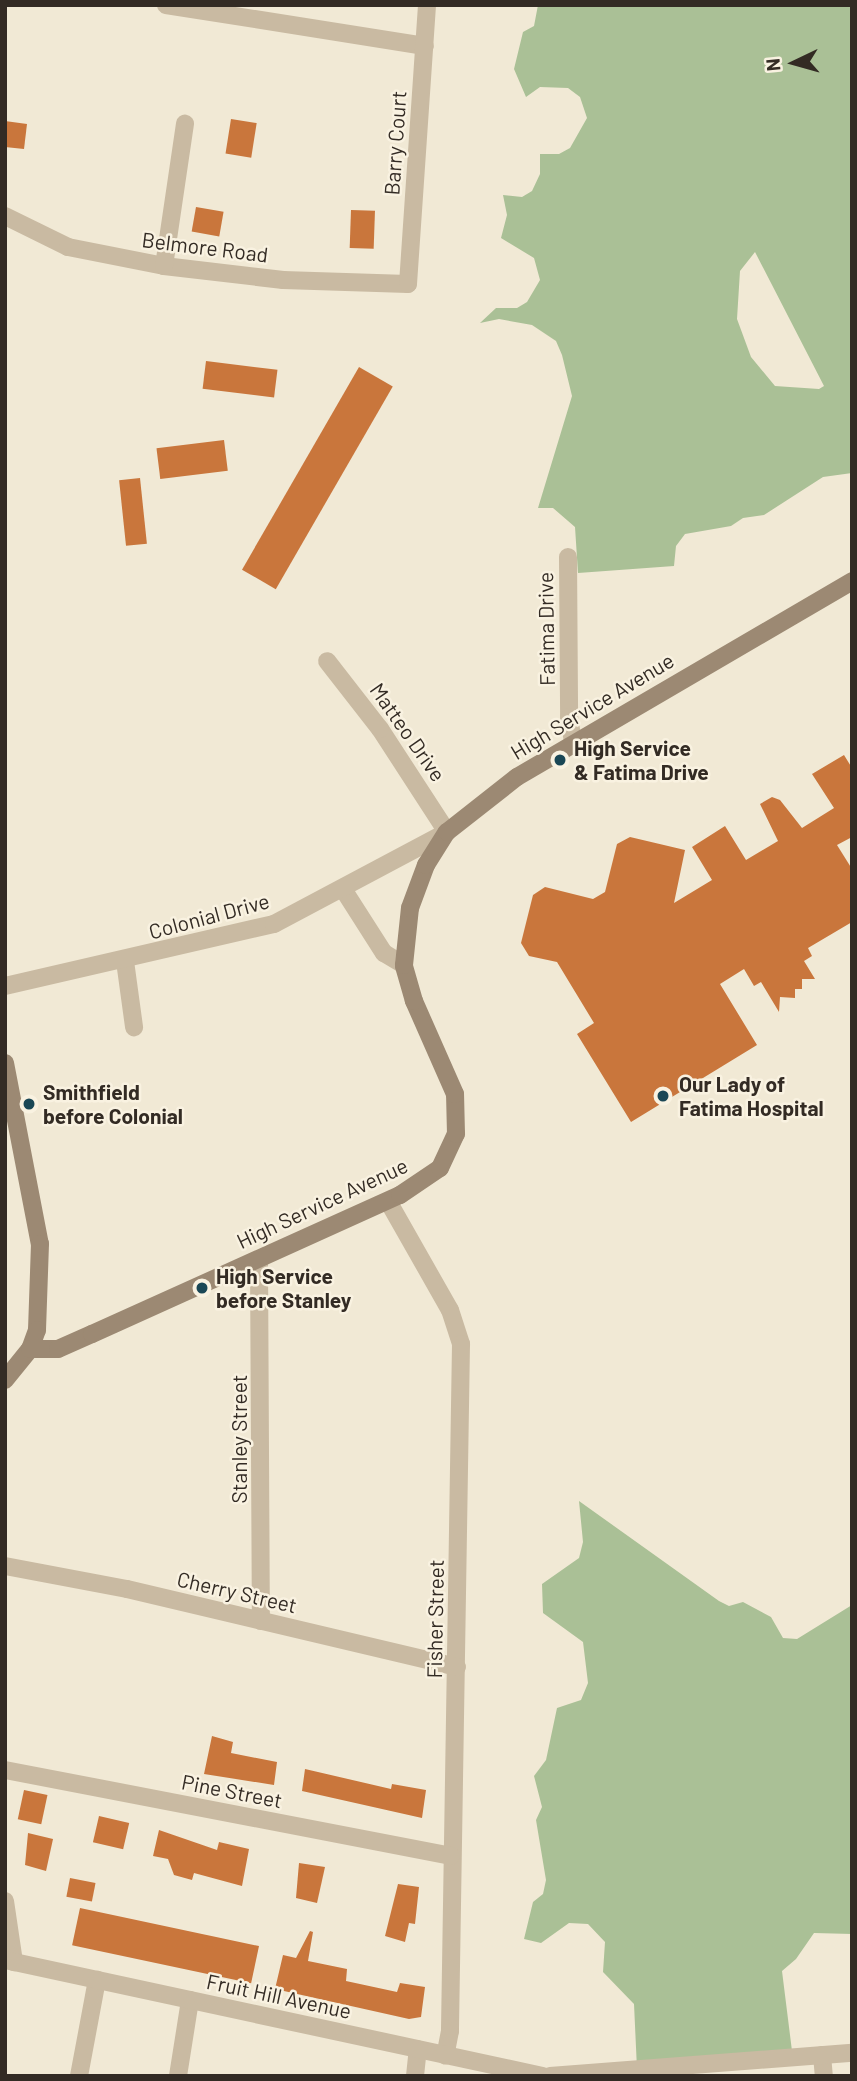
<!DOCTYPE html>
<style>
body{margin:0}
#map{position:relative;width:857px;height:2081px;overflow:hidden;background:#f1e9d5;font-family:Barlow,sans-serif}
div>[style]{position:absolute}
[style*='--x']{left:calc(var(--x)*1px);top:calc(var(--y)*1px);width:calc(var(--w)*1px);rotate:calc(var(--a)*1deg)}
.green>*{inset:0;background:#aac096}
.building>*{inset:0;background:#c9763c;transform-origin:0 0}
.minor>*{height:18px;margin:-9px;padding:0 9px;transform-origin:9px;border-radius:9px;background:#c9baa2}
.tertiary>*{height:18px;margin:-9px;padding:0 9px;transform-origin:9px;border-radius:9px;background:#c9baa2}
.secondary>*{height:18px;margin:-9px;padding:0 9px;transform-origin:9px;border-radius:9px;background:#9c8973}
.dots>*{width:19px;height:19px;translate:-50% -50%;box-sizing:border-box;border:4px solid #f9f2e1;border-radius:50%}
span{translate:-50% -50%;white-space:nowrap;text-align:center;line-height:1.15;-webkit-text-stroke:5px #f9f2e1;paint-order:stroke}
.street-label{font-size:21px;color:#332b24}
.poi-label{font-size:21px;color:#332b24;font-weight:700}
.left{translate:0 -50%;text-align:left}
.frame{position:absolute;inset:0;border:7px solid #332b24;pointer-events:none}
.north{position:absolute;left:759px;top:28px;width:70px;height:70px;-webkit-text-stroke:5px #f9f2e1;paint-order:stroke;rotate:265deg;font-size:19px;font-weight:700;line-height:28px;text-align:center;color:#332b24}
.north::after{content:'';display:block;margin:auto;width:24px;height:32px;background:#332b24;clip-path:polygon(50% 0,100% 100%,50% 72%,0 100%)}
</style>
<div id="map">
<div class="green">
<div style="clip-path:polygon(evenodd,538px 5px,852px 5px,852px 473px,823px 477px,764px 515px,743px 518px,731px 526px,685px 534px,676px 546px,674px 566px,578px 573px,575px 527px,553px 508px,538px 508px,572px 396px,562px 355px,556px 341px,532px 325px,499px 319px,480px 323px,496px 308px,517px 308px,527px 302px,540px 280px,534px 258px,501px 238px,507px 215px,503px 195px,522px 197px,532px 191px,540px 174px,540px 154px,559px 154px,570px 148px,587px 118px,580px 97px,568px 88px,540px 87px,526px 97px,514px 69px,523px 32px,534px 26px,538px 5px,755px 252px,824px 386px,819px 389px,775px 386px,751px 357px,737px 319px,740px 271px,755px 252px)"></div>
<div style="clip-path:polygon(579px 1501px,719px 1601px,729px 1606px,743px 1602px,771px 1617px,783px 1638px,797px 1639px,852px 1605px,852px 1934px,814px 1933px,796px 1959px,782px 1971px,793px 2059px,637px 2069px,634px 2004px,603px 1972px,605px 1942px,588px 1924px,569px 1923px,541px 1943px,524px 1939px,533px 1902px,543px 1894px,546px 1880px,536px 1820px,542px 1807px,534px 1776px,546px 1760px,557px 1708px,581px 1700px,588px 1683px,583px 1642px,543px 1613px,542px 1584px,579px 1558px,583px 1542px)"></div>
</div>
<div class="building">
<div style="left:231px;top:119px;width:26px;height:35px;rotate:9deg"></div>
<div style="clip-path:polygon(5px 121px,27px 124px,24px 149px,5px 147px)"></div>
<div style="left:196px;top:207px;width:28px;height:25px;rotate:10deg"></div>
<div style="left:351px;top:210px;width:24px;height:38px;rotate:2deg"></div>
<div style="left:206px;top:361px;width:72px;height:28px;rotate:7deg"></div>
<div style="left:359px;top:367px;width:39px;height:234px;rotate:30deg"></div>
<div style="left:224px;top:440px;width:31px;height:68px;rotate:83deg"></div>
<div style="left:140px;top:478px;width:66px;height:21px;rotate:84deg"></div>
<div style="clip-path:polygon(844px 755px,852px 768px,852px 837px,837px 845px,852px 869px,852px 922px,808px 948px,812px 956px,804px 961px,815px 979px,802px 979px,802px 989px,795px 989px,795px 998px,780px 997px,779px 1012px,761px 982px,754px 986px,744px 969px,720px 984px,757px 1045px,631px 1122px,577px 1034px,594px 1023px,557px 962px,529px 956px,521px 943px,533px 895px,545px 887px,593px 899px,605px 892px,617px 844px,630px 837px,685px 850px,674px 903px,712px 880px,692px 847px,725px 826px,746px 860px,778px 841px,760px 804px,772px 797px,780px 800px,802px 828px,834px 808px,812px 774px)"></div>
<div style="clip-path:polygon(212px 1736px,233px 1742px,231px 1753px,277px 1762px,274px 1785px,204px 1774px)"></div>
<div style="clip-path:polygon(305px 1769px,391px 1789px,392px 1784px,426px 1790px,422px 1818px,302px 1791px)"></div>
<div style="left:24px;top:1790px;width:24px;height:30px;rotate:12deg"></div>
<div style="left:99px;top:1816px;width:31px;height:27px;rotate:13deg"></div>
<div style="clip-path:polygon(159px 1830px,217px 1850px,219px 1842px,249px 1849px,242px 1886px,194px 1873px,192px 1880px,174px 1875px,168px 1859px,153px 1856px)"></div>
<div style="clip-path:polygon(28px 1833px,53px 1839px,46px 1871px,25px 1865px)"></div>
<div style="clip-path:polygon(299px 1863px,325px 1867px,317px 1903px,296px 1898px)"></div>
<div style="left:70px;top:1878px;width:26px;height:19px;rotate:11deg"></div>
<div style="clip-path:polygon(398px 1884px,419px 1887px,415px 1924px,409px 1923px,405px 1942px,385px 1936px)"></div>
<div style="left:80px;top:1908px;width:183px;height:38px;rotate:12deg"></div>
<div style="clip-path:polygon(310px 1931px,313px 1932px,308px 1961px,347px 1969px,346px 1981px,397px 1992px,400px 1983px,425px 1987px,421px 2017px,409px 2019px,275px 1989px,283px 1955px,296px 1958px)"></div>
</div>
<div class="minor">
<div style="--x:166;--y:5;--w:262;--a:9"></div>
<div style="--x:5;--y:216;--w:70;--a:26.2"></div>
<div style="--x:68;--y:247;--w:98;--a:11.2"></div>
<div style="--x:164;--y:266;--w:120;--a:6.7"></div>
<div style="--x:283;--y:280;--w:125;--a:1.8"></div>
<div style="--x:408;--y:284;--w:280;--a:-86.1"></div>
<div style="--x:164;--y:266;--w:144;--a:-81.6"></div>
<div style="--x:568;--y:557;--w:160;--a:89.6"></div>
<div style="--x:569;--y:717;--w:26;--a:81"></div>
<div style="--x:343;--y:889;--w:76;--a:57.4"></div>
<div style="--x:384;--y:953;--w:23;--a:31"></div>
<div style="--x:125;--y:961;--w:67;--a:82.2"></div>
<div style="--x:5;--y:986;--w:276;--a:-13"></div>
<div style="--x:274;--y:924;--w:196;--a:-28"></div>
<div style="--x:447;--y:832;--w:123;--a:-123"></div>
<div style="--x:380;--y:729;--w:86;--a:-127.9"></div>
<div style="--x:388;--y:1201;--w:125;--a:60.4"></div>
<div style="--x:450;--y:1310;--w:36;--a:72"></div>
<div style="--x:461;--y:1344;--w:687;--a:90.92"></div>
<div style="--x:450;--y:2031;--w:25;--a:101"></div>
<div style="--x:259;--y:1259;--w:362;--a:89.7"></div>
<div style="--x:5;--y:1566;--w:124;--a:10.7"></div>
<div style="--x:127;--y:1589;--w:339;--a:13.3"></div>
<div style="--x:5;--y:1770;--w:454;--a:10.9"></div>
<div style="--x:5;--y:1901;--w:62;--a:81.6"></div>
<div style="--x:822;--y:2055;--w:21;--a:85"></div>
<div style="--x:79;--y:2076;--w:98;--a:-79.4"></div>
<div style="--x:178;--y:2076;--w:77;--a:-81"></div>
<div style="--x:415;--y:2076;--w:27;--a:-84"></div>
</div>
<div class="tertiary">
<div style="--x:5;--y:1960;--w:550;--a:12.17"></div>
<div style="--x:550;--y:2076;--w:303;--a:-4.4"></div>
</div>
<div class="secondary">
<div style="--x:5;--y:1063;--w:184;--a:79.1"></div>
<div style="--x:40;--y:1244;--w:86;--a:92"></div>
<div style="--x:37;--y:1330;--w:20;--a:110"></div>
<div style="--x:30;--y:1349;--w:40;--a:129"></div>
<div style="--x:30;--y:1349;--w:28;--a:0"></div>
<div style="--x:58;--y:1349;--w:37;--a:-24"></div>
<div style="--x:92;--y:1334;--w:338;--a:-24.3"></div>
<div style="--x:400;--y:1195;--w:48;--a:-34"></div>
<div style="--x:440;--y:1168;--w:38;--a:-65"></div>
<div style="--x:456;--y:1134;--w:40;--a:-91.4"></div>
<div style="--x:455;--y:1094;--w:102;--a:-113.8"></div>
<div style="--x:414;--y:1001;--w:37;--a:-106"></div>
<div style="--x:404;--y:965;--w:57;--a:-84"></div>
<div style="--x:410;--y:908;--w:46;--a:-69.6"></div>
<div style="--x:426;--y:865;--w:39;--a:-58"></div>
<div style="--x:447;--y:832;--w:89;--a:-38.2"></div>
<div style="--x:517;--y:777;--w:388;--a:-30.3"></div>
</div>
<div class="dots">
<div style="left:560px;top:760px;background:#1a4755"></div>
<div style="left:663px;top:1096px;background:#1a4755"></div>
<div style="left:29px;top:1104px;background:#1a4755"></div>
<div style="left:202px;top:1288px;background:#1a4755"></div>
</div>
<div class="street-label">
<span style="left:395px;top:143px;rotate:-86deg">Barry Court</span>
<span style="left:205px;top:247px;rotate:7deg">Belmore Road</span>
<span style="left:546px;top:629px;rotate:-91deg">Fatima Drive</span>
<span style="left:592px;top:706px;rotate:-31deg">High Service Avenue</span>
<span style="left:408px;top:732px;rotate:55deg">Matteo Drive</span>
<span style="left:209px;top:916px;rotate:-15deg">Colonial Drive</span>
<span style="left:322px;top:1203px;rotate:-25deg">High Service Avenue</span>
<span style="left:239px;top:1439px;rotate:-90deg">Stanley Street</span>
<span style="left:237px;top:1592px;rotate:13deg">Cherry Street</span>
<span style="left:435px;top:1619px;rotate:-89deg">Fisher Street</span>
<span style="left:232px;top:1791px;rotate:11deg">Pine Street</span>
<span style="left:279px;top:1996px;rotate:12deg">Fruit Hill Avenue</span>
</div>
<div class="poi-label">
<span class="left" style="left:574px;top:760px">High Service<br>&amp; Fatima Drive</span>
<span class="left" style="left:679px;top:1096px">Our Lady of<br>Fatima Hospital</span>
<span class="left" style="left:43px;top:1104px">Smithfield<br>before Colonial</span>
<span class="left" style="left:216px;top:1288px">High Service<br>before Stanley</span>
</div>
<div class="frame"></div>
<div class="north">N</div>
</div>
